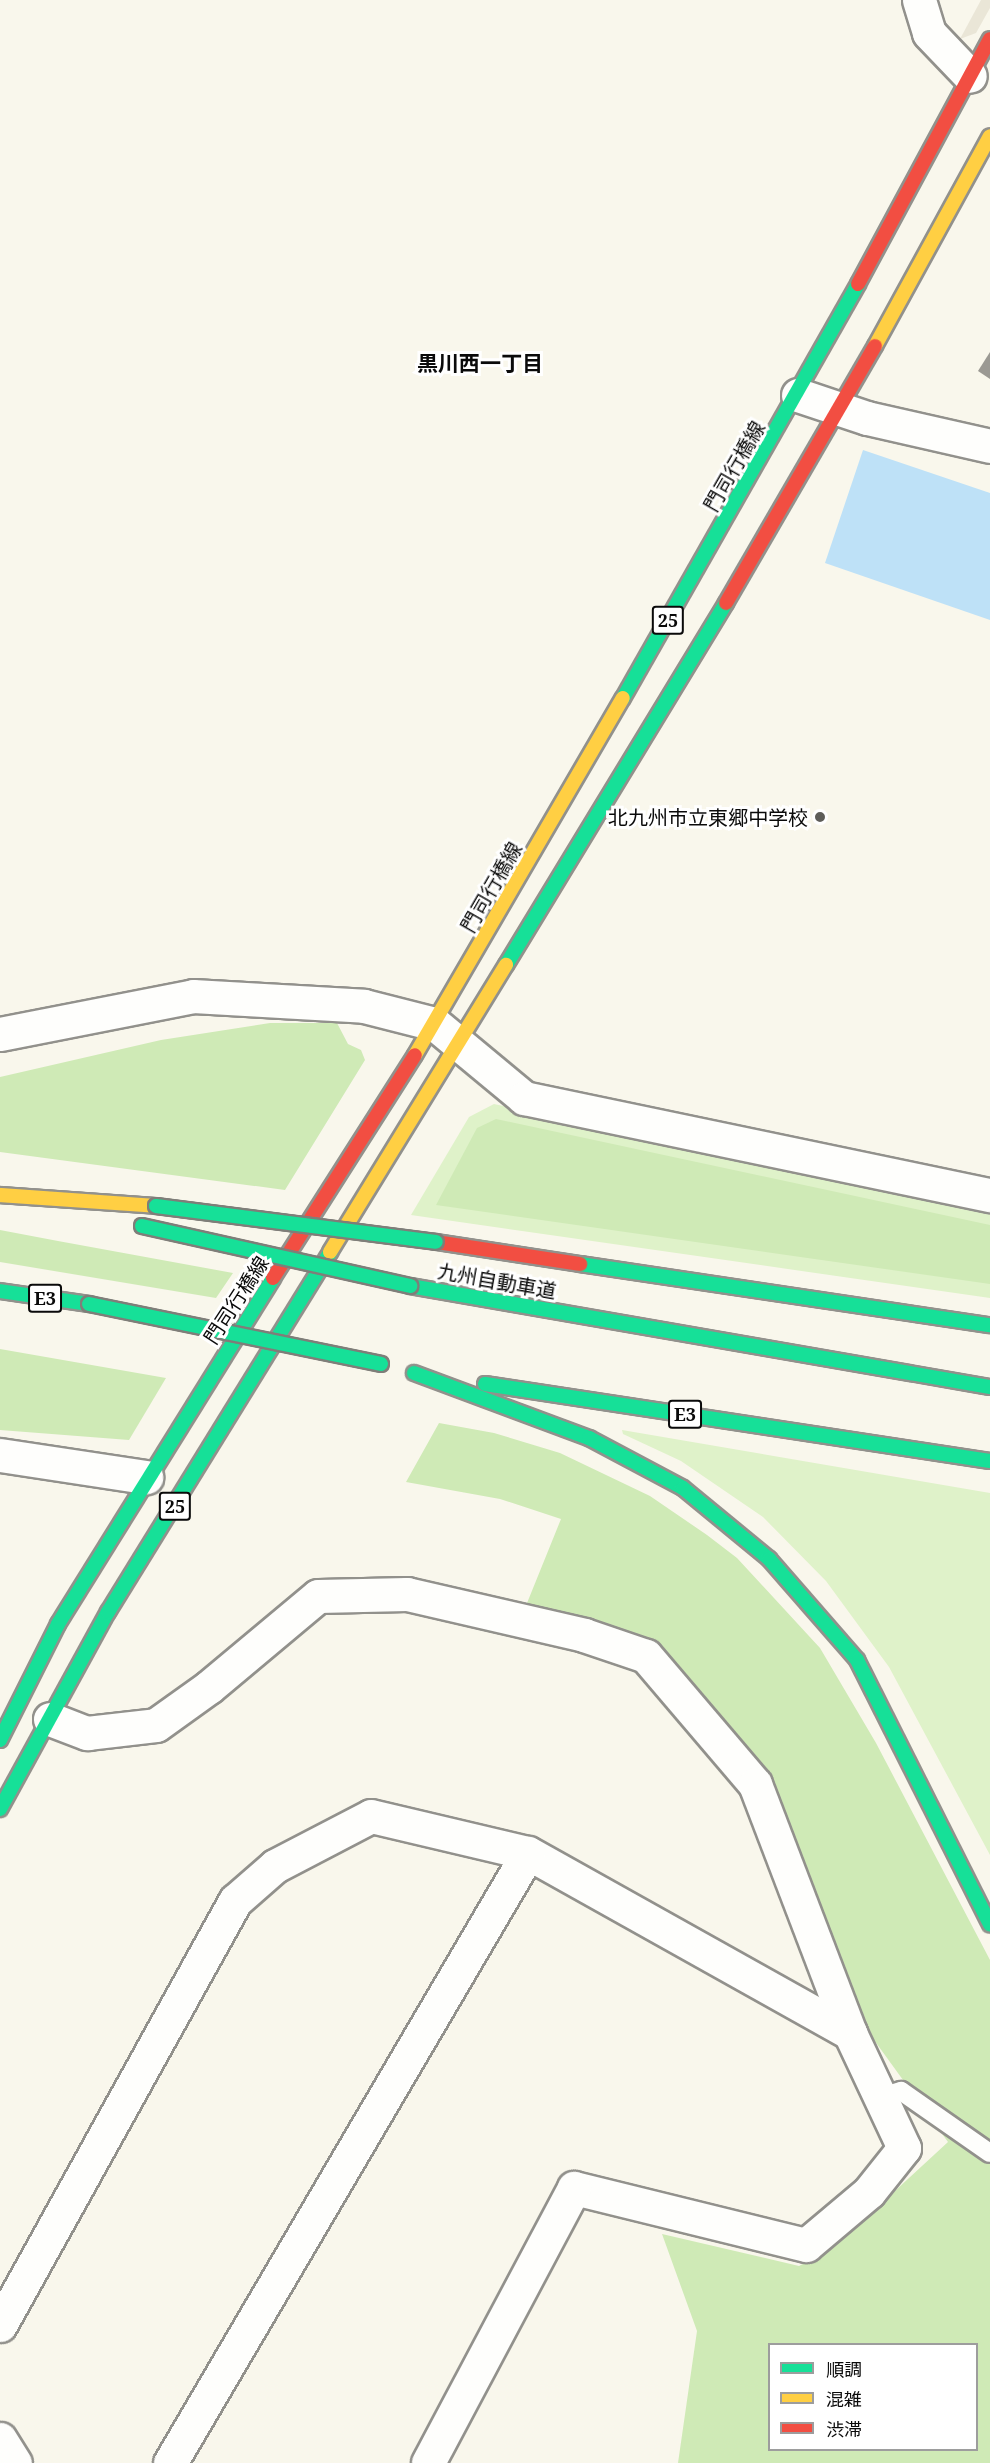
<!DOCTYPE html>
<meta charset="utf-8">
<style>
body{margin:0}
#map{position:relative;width:990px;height:2463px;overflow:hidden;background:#f9f7ec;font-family:"Noto Serif","Noto Sans JP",serif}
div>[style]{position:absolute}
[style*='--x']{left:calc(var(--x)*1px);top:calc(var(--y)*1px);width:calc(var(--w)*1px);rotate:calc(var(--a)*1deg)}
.green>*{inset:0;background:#dff2c9}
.forest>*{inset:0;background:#cfeab6}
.plaza>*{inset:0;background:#eae6d7}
.water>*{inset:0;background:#bee1f7}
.building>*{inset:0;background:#9b9993}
.roads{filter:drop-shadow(2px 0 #92918c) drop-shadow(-2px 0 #92918c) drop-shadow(0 2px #92918c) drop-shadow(0 -2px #92918c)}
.lane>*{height:18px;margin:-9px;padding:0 9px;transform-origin:9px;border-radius:9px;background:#fefefc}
.street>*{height:33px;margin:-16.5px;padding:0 16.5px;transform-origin:16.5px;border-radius:16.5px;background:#fefefc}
.fast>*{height:14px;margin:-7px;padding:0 7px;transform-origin:7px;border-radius:7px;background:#16e098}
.slow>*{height:14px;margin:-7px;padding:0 7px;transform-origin:7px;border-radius:7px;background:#ffcf43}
.jam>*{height:14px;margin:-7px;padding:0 7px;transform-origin:7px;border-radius:7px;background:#f24e42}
.bridges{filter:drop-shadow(2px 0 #7f7e79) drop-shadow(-2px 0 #7f7e79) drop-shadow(0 2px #7f7e79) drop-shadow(0 -2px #7f7e79)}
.fast-bridge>*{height:14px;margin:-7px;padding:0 7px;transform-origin:7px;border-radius:7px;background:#16e098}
.dots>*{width:16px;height:16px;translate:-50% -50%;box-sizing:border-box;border:3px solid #fff;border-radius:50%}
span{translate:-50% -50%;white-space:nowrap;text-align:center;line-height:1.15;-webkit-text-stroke:6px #fff;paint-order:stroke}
.shield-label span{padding:2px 4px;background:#fff;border:2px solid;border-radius:4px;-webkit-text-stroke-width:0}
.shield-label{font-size:18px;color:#0a0a0a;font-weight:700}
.street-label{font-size:20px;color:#0a0a0a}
.poi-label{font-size:20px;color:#0a0a0a}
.right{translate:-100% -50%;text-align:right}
.neighbourhood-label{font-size:21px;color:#0a0a0a;font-weight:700}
.legend{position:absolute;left:768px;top:2343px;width:210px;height:108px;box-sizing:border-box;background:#fff;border:2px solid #9d9d9d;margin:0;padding:8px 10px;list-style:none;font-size:18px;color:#0a0a0a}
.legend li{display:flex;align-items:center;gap:12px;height:30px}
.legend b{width:30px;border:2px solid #9d9d9d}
</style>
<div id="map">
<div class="green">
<div style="clip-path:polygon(494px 1104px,990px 1212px,990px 1298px,411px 1215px,469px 1117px)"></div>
<div style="clip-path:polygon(622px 1430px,990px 1493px,990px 1855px,889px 1667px,826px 1581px,763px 1517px,681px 1461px,623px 1434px)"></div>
</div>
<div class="forest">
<div style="clip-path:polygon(270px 1023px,337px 1023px,348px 1044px,361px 1050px,365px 1060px,285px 1190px,0 1152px,0 1077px,161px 1040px)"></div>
<div style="clip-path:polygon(496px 1119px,990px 1225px,990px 1284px,436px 1205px,477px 1128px)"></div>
<div style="clip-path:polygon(0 1230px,58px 1241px,233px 1273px,216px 1298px,0 1262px)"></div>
<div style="clip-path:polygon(0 1349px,166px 1378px,129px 1440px,0 1430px)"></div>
<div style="clip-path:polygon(evenodd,439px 1423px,494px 1433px,560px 1453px,650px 1496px,707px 1535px,737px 1558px,820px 1648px,876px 1743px,990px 1960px,990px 2463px,678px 2463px,697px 2331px,662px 2234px,799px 2266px,832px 2249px,948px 2142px,874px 2040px,760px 1786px,650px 1661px,523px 1613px,561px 1519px,500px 1499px,406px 1482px,439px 1423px,770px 2344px,976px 2344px,976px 2450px,770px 2450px,770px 2344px)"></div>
</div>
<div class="plaza">
<div style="clip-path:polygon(981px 0,990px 0,990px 8px,976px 33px,960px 39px)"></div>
</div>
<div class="water">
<div style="clip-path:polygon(863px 450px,990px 493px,990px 620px,825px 563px)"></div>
</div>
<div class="building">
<div style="clip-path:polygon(990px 352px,990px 379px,978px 371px)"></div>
</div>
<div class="roads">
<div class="lane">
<div style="--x:881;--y:2097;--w:21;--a:-17"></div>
<div style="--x:901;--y:2091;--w:108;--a:34.9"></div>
</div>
<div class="street">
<div style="--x:919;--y:0;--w:34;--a:73"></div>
<div style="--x:929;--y:33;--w:59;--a:46.4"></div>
<div style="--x:798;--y:395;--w:73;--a:18.4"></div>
<div style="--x:867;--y:418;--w:126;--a:12.8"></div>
<div style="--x:0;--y:1034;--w:197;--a:-11.1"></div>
<div style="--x:193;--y:996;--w:171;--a:3.3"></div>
<div style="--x:364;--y:1006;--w:73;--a:14.2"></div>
<div style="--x:435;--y:1024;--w:116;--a:39.7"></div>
<div style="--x:524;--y:1098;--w:476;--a:11.8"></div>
<div style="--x:0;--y:1455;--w:148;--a:8.6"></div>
<div style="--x:50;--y:1719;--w:40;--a:21"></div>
<div style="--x:87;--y:1733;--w:69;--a:-6.6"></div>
<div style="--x:156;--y:1725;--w:65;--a:-35.6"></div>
<div style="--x:209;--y:1687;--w:142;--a:-39.9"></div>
<div style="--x:318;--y:1596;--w:89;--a:-1.3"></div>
<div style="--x:407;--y:1594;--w:182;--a:13"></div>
<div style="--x:584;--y:1635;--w:65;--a:18.7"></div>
<div style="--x:646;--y:1656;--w:168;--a:49.6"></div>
<div style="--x:755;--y:1784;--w:267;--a:69.1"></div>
<div style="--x:850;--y:2033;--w:127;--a:64.8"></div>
<div style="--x:904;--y:2148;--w:56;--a:128.5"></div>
<div style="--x:869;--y:2192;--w:82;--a:139.9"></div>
<div style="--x:806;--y:2245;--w:239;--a:-166.2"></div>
<div style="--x:574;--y:2188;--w:311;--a:118"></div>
<div style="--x:0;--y:2325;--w:485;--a:-61"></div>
<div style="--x:235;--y:1901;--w:53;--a:-41.2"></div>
<div style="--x:275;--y:1866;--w:108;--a:-27.5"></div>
<div style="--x:371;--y:1816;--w:161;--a:13.3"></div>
<div style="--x:528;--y:1853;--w:369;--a:29.2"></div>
<div style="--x:0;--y:2439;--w:28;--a:58"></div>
<div style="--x:170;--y:2463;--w:707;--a:-59.59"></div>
</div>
<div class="fast">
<div style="--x:623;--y:698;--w:476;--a:-60.4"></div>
<div style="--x:506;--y:965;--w:424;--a:-58.7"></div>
<div style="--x:580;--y:1264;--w:415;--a:8.5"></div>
<div style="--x:410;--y:1286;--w:589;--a:9.88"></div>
<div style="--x:0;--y:1291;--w:90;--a:8.3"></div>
<div style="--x:414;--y:1373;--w:187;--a:20.4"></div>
<div style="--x:589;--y:1438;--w:106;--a:28"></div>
<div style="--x:683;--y:1488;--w:112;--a:39.5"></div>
<div style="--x:769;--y:1559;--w:134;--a:48.9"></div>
<div style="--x:857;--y:1660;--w:296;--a:63.3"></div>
<div style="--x:485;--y:1384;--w:511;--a:8.67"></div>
<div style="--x:0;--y:1740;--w:130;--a:-63.4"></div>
<div style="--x:58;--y:1624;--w:407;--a:-58.1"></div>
<div style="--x:0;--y:1809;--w:225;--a:-61.3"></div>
<div style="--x:108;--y:1612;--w:423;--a:-58.3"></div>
</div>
<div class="slow">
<div style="--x:875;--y:346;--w:239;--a:-61.3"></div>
<div style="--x:415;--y:1055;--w:413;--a:-59.8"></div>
<div style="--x:0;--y:1195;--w:156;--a:4"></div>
<div style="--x:330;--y:1252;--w:337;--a:-58.5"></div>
</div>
<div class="jam">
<div style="--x:858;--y:284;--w:278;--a:-61.7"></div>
<div style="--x:726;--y:603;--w:297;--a:-59.9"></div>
<div style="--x:436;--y:1242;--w:146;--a:8.7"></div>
<div style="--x:273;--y:1278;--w:264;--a:-57.5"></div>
</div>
</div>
<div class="bridges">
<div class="fast-bridge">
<div style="--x:156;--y:1206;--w:282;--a:7.3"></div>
<div style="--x:142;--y:1226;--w:275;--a:12.6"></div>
<div style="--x:89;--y:1304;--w:298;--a:11.6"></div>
</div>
</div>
<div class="dots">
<div style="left:820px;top:817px;background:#5e5d59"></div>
</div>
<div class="shield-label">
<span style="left:668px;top:620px">25</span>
<span style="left:45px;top:1298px">E3</span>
<span style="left:685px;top:1414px">E3</span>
<span style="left:175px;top:1506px">25</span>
</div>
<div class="street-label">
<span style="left:734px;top:466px;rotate:-60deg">門司行橋線</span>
<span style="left:491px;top:887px;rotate:-60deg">門司行橋線</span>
<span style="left:497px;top:1281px;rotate:10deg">九州自動車道</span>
<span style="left:236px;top:1300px;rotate:-57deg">門司行橋線</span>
</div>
<div class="poi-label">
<span class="right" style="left:808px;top:817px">北九州市立東郷中学校</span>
</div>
<div class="neighbourhood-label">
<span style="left:480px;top:363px">黒川西一丁目</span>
</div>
<ul class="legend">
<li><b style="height:8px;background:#16e098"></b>順調</li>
<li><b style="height:8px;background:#ffcf43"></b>混雑</li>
<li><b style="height:8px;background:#f24e42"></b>渋滞</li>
</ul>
</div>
